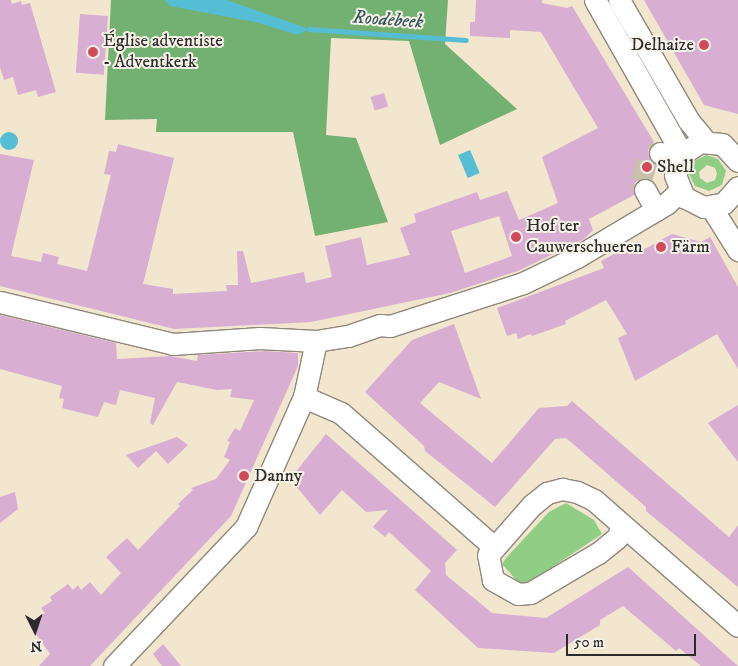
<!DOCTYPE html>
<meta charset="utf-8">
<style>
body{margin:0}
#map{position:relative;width:738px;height:666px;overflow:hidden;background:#f2e6ce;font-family:"IM FELL DW Pica",serif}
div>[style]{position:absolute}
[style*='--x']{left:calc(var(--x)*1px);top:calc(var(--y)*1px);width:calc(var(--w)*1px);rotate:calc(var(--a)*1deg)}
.green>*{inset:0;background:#8fce84}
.forest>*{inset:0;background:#73b172}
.water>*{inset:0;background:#56bed4;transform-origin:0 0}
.round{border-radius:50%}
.stream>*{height:5px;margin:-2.5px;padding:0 2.5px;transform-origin:2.5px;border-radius:2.5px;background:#56bed4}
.building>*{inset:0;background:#d8aed3;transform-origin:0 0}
.minor-tunnel>*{height:21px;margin-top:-10.5px;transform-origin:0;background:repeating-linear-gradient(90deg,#cac1ad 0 21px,transparent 0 32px)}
.roads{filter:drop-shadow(1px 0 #8e887c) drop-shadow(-1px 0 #8e887c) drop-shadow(0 1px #8e887c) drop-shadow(0 -1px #8e887c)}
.minor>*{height:21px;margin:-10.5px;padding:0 10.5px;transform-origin:10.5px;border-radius:10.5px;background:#fff}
.dots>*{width:14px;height:14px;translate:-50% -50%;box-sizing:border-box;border:2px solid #f7f3e8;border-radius:50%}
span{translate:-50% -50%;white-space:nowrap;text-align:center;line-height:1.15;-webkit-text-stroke:4px #f7f3e8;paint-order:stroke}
.poi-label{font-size:18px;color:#2b2b2b}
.left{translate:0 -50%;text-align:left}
.right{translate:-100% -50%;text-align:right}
.water-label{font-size:19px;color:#38575e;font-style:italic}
.north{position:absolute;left:10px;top:606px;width:50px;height:50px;-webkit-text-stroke:4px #f7f3e8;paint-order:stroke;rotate:176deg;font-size:14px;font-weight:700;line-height:20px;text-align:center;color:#2b2b2b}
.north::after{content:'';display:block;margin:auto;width:18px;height:22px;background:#2b2b2b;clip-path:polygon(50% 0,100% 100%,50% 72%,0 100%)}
.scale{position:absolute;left:566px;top:634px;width:130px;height:22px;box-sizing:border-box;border:2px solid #2b2b2b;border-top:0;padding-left:6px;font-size:15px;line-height:18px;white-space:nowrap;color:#2b2b2b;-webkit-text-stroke:4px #f7f3e8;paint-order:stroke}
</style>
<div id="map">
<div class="green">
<div style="clip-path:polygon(evenodd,706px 155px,718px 159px,726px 171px,722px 185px,709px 191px,695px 186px,689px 174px,693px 162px,706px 155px,707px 165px,715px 168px,717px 174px,715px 180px,707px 183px,700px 178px,699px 172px,707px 165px)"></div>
<div style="clip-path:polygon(566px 503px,594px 520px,602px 534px,533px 580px,524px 583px,517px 581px,502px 564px,506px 558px,549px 512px)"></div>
</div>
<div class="forest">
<div style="clip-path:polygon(111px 0,448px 0,445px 44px,517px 109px,440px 145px,409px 41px,331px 38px,326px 135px,356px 138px,388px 222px,315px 236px,293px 132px,156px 132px,157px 119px,105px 120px)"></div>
</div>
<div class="water">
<div style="clip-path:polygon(165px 0,227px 0,309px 29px,298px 35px,255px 22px,170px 6px)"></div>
<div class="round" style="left:0;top:132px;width:18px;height:18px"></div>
<div style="left:470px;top:150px;width:25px;height:13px;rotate:67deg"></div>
</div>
<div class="stream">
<div style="--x:309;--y:29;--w:157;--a:4"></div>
</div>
<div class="building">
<div style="clip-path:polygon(0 0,11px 0,12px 4px,21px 1px,22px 5px,30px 3px,56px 92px,38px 97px,36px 90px,18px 95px,13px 77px,4px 80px,0 67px)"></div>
<div style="clip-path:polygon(evenodd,476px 0,542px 0,542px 3px,567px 8px,572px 6px,654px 142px,648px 150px,651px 161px,657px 165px,652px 180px,639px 179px,634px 184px,634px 195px,589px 219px,593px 230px,584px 239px,518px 271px,450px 293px,311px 322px,174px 329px,0 286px,0 154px,34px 160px,11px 256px,41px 262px,43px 253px,59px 257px,57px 264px,87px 271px,111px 175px,104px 174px,109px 151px,116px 152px,118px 144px,174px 158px,143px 284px,173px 289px,173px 294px,227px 291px,226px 285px,238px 285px,237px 251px,243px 251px,251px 283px,304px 272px,306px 283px,332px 277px,325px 246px,361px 237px,367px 265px,410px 255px,400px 228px,416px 222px,414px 214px,477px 192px,480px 200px,507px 191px,519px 220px,558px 203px,542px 157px,598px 128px,541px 32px,510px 30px,510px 38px,470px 36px,470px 22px,475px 22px,476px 0,499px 216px,512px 256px,465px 273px,451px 231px,499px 216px)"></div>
<div style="clip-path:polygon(644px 0,738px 0,738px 114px,704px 105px)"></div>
<div style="left:80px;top:14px;width:28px;height:59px;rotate:4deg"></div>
<div style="left:384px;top:93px;width:14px;height:14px;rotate:73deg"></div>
<div style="clip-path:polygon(672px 234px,701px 242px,710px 237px,738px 287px,738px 369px,717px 334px,635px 381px,618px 338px,627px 334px,606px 300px,565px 321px,566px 324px,532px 336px,531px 334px,518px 339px,516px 333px,507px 336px,497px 308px,604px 268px,601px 261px,638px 241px,643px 250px)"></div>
<div style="clip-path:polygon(0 315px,116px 343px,117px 359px,170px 356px,197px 361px,198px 355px,265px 351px,298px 353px,298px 366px,231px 516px,90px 666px,39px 666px,50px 654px,29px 624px,45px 613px,41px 608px,52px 601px,50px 597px,68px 584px,73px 590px,78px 585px,81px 590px,90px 582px,101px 595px,121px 573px,106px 557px,127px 538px,138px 550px,180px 506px,178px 504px,193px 490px,191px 488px,216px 479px,230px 460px,224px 457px,230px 442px,227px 441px,235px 428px,240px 431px,254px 400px,230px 397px,232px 389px,217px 390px,177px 382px,153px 425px,150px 423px,155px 398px,120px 390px,116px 405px,104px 402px,98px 417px,62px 408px,64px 399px,59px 398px,62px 386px,0 369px)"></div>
<div style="clip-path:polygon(454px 324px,481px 399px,439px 382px,420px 403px,492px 463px,539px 408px,567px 406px,572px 401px,729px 537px,738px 525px,738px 587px,646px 511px,646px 507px,566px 438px,555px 439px,495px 507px,425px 451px,424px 446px,365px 392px,412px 340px)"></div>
<div style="clip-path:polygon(738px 405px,738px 462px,708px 423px)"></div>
<div style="clip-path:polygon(326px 434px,457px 550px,445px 563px,446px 575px,492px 613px,546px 618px,628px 567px,738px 666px,701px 666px,679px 648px,676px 651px,623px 606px,600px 620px,600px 625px,554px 653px,478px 648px,415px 590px,431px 571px,389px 532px,385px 537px,373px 527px,388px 510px,366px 512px,342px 490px,320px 515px,290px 479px)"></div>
<div style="clip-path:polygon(177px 437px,188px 445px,168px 464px,156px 451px,138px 468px,126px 455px)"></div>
<div style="clip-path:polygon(15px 492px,18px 509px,0 523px,0 497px)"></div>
<div style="clip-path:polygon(163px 644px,181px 666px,162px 666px,153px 654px)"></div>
</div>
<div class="minor-tunnel">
<div style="--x:645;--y:190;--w:10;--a:-114"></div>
<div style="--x:641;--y:181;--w:28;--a:-73"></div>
<div style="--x:649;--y:154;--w:11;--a:-5"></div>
</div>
<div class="roads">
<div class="minor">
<div style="--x:595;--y:0;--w:177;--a:60.5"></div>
<div style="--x:619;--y:0;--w:140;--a:60"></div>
<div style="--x:689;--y:121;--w:26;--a:51"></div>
<div style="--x:660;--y:153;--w:20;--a:15"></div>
<div style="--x:738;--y:161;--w:23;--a:-133"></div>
<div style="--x:722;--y:144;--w:22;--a:-175"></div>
<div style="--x:700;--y:142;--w:22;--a:146"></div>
<div style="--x:682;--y:154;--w:22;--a:108"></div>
<div style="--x:675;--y:175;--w:24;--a:68"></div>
<div style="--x:684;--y:197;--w:22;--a:27"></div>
<div style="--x:704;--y:207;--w:20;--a:-11"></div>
<div style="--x:724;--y:203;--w:21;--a:-49"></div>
<div style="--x:645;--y:190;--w:23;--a:61"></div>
<div style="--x:711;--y:207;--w:51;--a:57.9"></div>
<div style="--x:0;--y:302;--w:178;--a:13.6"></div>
<div style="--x:173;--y:344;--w:87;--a:-3.9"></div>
<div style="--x:260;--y:338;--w:56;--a:3.1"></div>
<div style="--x:316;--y:341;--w:32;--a:-9"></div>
<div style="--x:348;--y:336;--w:34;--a:-19"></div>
<div style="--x:380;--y:325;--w:10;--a:6"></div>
<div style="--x:390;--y:326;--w:140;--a:-17.9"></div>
<div style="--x:523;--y:283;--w:60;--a:-25.7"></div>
<div style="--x:577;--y:257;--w:104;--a:-30.8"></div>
<div style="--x:666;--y:204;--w:19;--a:-43"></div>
<div style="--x:304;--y:397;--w:40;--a:23.4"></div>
<div style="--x:341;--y:413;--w:202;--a:41.2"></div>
<div style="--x:621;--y:526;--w:11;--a:105"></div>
<div style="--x:618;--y:537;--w:26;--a:141"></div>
<div style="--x:598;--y:553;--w:79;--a:149.5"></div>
<div style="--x:530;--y:593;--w:12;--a:175"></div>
<div style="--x:518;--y:594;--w:29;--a:-151"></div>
<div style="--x:493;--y:580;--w:25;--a:-101"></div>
<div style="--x:488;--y:555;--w:67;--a:-48.7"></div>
<div style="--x:532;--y:505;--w:19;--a:-39"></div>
<div style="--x:547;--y:493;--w:16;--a:-15"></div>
<div style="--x:562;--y:489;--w:15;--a:11"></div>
<div style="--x:577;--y:492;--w:19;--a:25"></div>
<div style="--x:594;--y:500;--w:191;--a:41.2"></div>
<div style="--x:114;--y:666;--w:192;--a:-46.5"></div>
<div style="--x:246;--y:527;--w:142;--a:-66"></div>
<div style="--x:304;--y:397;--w:57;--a:-77.9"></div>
</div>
</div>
<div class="dots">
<div style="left:704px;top:45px;background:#d1495b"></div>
<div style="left:93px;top:52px;background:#d1495b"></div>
<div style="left:647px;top:167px;background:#d1495b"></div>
<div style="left:516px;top:237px;background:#d1495b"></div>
<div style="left:661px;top:247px;background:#d1495b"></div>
<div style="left:244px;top:476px;background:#d1495b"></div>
</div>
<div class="poi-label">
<span class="left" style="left:103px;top:52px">Église adventiste<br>- Adventkerk</span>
<span class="right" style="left:694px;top:45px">Delhaize</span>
<span class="left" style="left:657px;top:167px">Shell</span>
<span class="left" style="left:526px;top:237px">Hof ter<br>Cauwerschueren</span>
<span class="left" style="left:671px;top:247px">Färm</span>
<span class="left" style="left:254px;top:476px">Danny</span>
</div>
<div class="water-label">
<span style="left:388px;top:20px;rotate:4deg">Roodebeek</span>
</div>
<div class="north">N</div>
<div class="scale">50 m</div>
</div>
